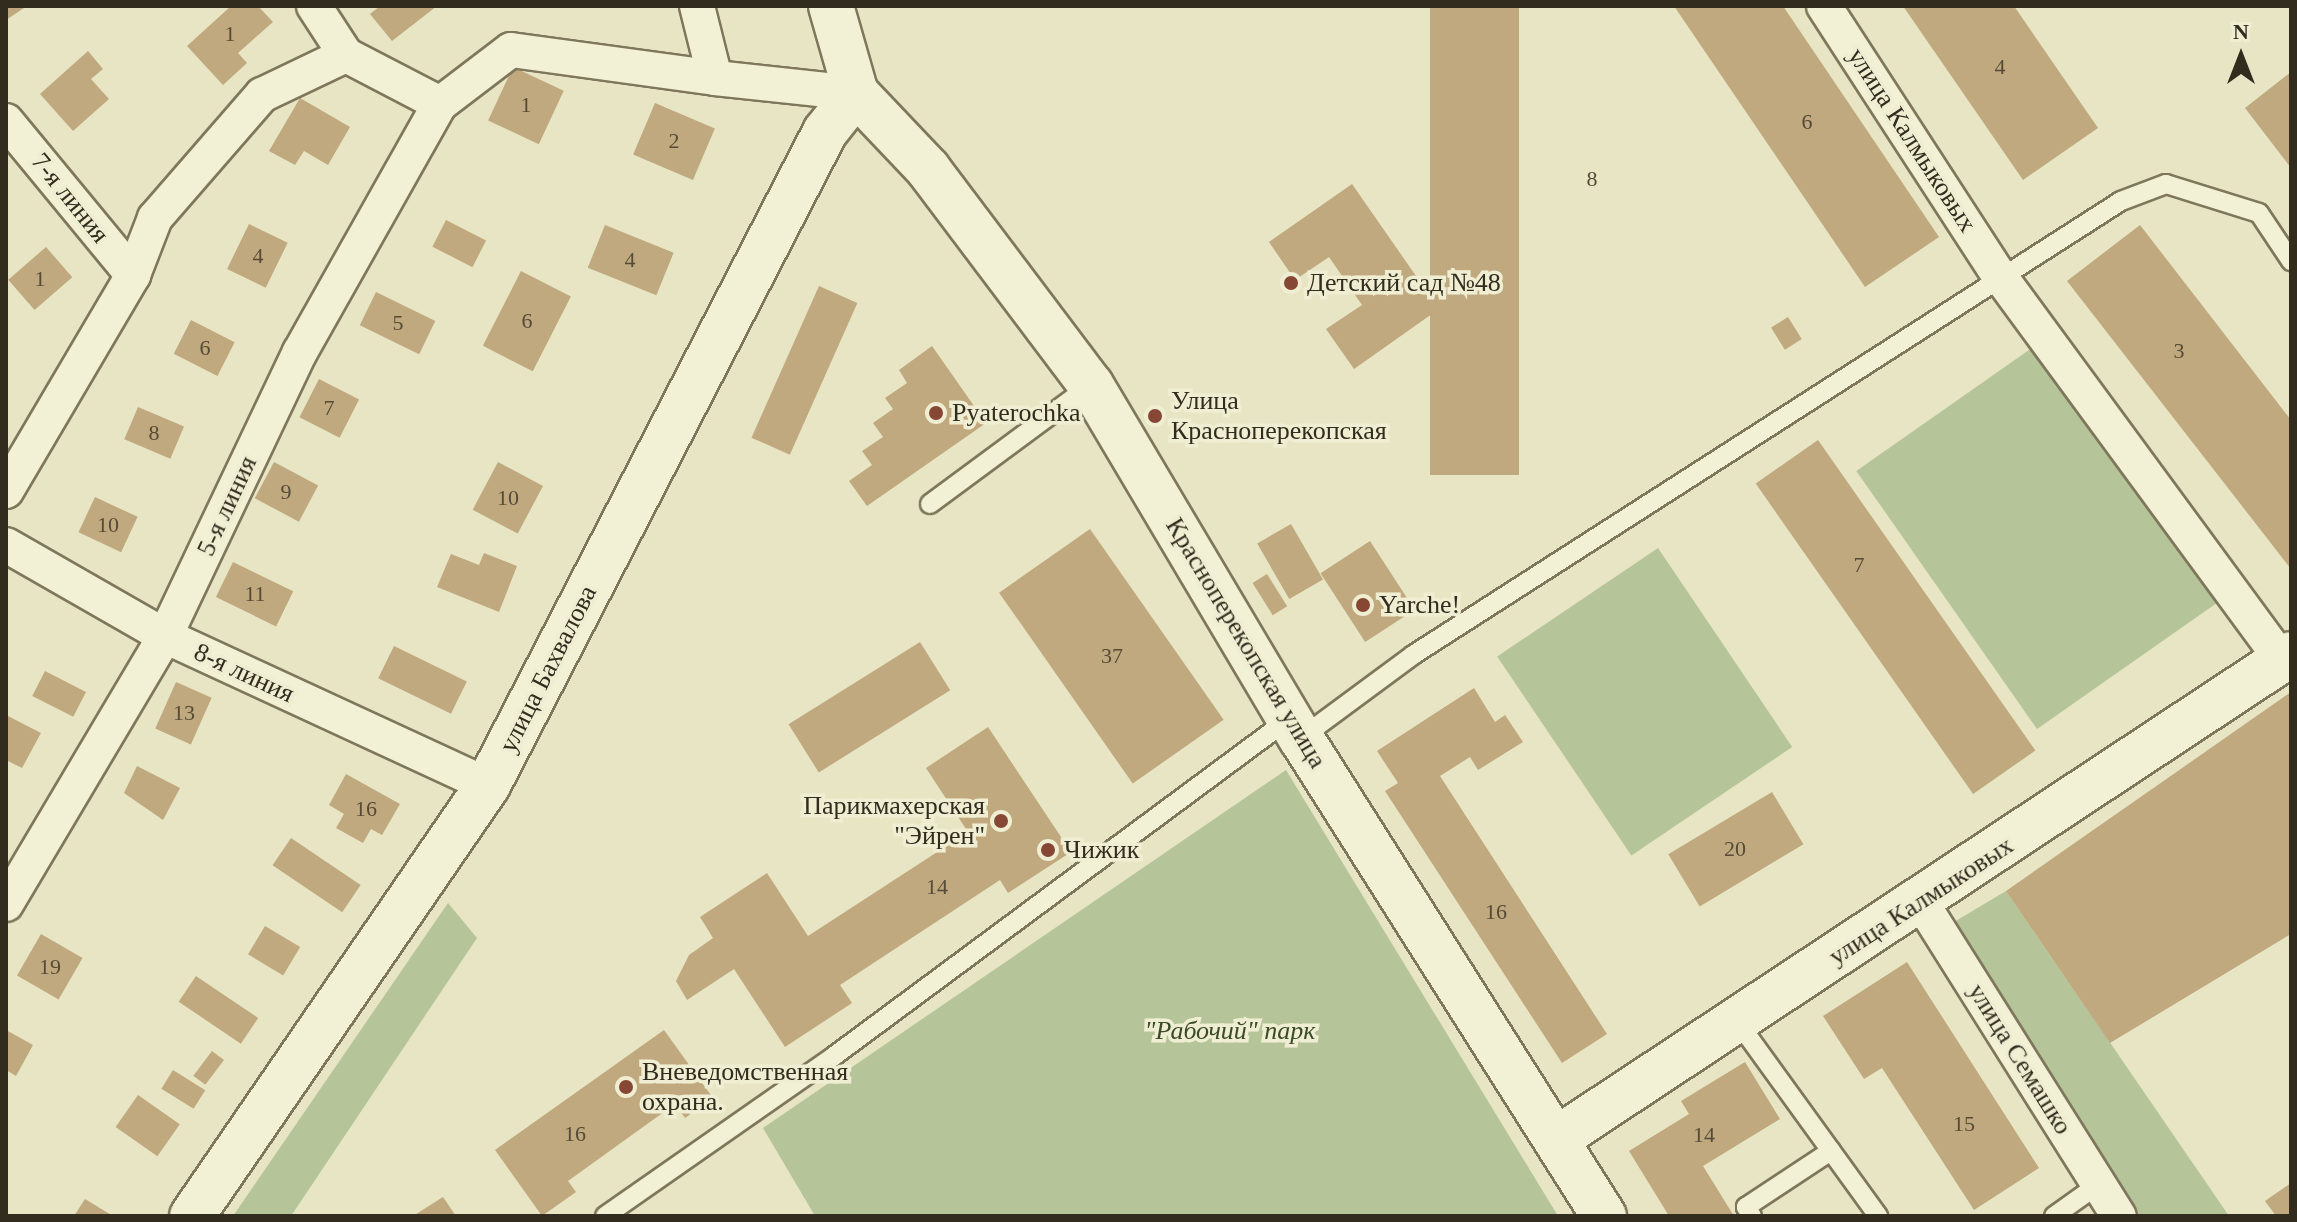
<!DOCTYPE html>
<meta charset="utf-8">
<style>
body{margin:0}
#map{position:relative;width:2297px;height:1222px;overflow:hidden;background:#e7e5c3;font-family:Georgia,serif}
div>[style]{position:absolute}
[style*='--x']{left:calc(var(--x)*1px);top:calc(var(--y)*1px);width:calc(var(--w)*1px);rotate:calc(var(--a)*1deg)}
.green>*{inset:0;background:#b5c499;transform-origin:0 0}
.building>*{inset:0;background:#c0a97e;transform-origin:0 0}
.roads{filter:drop-shadow(2px 0 #7f775c) drop-shadow(-2px 0 #7f775c) drop-shadow(0 2px #7f775c) drop-shadow(0 -2px #7f775c)}
.lane>*{height:18px;margin:-9px;padding:0 9px;transform-origin:9px;border-radius:9px;background:#f3f1d5}
.street>*{height:34px;margin:-17px;padding:0 17px;transform-origin:17px;border-radius:17px;background:#f3f1d5}
.secondary>*{height:44px;margin:-22px;padding:0 22px;transform-origin:22px;border-radius:22px;background:#f3f1d5}
.dots>*{width:22px;height:22px;translate:-50% -50%;box-sizing:border-box;border:4px solid #f0eed2;border-radius:50%}
span{translate:-50% -50%;white-space:nowrap;text-align:center;line-height:1.15;-webkit-text-stroke:7px #f0eed2;paint-order:stroke}
.number-label{font-size:22px;color:#554b36}
.number-label span{-webkit-text-stroke-width:0}
.street-label{font-size:26px;color:#312c1e}
.poi-label{font-size:26px;color:#312c1e}
.left{translate:0 -50%;text-align:left}
.right{translate:-100% -50%;text-align:right}
.park-label{font-size:26px;color:#3a4b28;font-style:italic}
.frame{position:absolute;inset:0;border:8px solid #312c1e;pointer-events:none}
.north{position:absolute;left:2201px;top:16px;width:80px;height:80px;-webkit-text-stroke:6px #f0eed2;paint-order:stroke;rotate:0deg;font-size:22px;font-weight:700;line-height:32px;text-align:center;color:#312c1e}
.north::after{content:'';display:block;margin:auto;width:28px;height:36px;background:#312c1e;clip-path:polygon(50% 0,100% 100%,50% 72%,0 100%)}
</style>
<div id="map">
<div class="green">
<div style="left:2039px;top:343px;width:315px;height:223px;rotate:55deg"></div>
<div style="left:1658px;top:548px;width:240px;height:194px;rotate:56deg"></div>
<div style="clip-path:polygon(1286px 770px,1558px 1216px,815px 1216px,763px 1128px)"></div>
<div style="clip-path:polygon(2006px 891px,2229px 1216px,2135px 1216px,1939px 931px)"></div>
<div style="clip-path:polygon(448px 903px,477px 938px,291px 1216px,233px 1216px)"></div>
</div>
<div class="building">
<div style="clip-path:polygon(6px 6px,27px 6px,6px 20px)"></div>
<div style="clip-path:polygon(231px 6px,258px 6px,273px 22px,238px 53px,247px 63px,223px 85px,187px 46px)"></div>
<div style="clip-path:polygon(380px 6px,437px 6px,392px 41px,370px 14px)"></div>
<div style="left:1430px;top:6px;width:89px;height:469px"></div>
<div style="clip-path:polygon(1674px 6px,1783px 6px,1939px 237px,1865px 287px)"></div>
<div style="clip-path:polygon(1903px 6px,2014px 6px,2098px 128px,2023px 180px)"></div>
<div style="clip-path:polygon(88px 51px,103px 69px,91px 79px,109px 99px,73px 131px,40px 94px)"></div>
<div style="left:513px;top:67px;width:56px;height:59px;rotate:25deg"></div>
<div style="clip-path:polygon(2291px 72px,2291px 168px,2245px 108px)"></div>
<div style="clip-path:polygon(300px 98px,350px 127px,328px 165px,304px 151px,295px 165px,269px 151px)"></div>
<div style="left:655px;top:103px;width:65px;height:56px;rotate:23deg"></div>
<div style="clip-path:polygon(1352px 184px,1439px 309px,1354px 369px,1326px 329px,1362px 305px,1329px 257px,1295px 280px,1269px 242px)"></div>
<div style="left:446px;top:220px;width:45px;height:30px;rotate:27deg"></div>
<div style="left:249px;top:224px;width:43px;height:50px;rotate:26deg"></div>
<div style="left:605px;top:225px;width:74px;height:46px;rotate:22deg"></div>
<div style="clip-path:polygon(2140px 225px,2291px 420px,2291px 569px,2067px 281px)"></div>
<div style="left:46px;top:247px;width:40px;height:50px;rotate:49deg"></div>
<div style="left:521px;top:271px;width:56px;height:84px;rotate:27deg"></div>
<div style="left:819px;top:286px;width:42px;height:166px;rotate:24deg"></div>
<div style="left:376px;top:292px;width:66px;height:37px;rotate:26deg"></div>
<div style="left:1788px;top:317px;width:26px;height:20px;rotate:58deg"></div>
<div style="left:191px;top:320px;width:49px;height:38px;rotate:27deg"></div>
<div style="clip-path:polygon(932px 346px,986px 423px,867px 506px,849px 481px,872px 465px,862px 451px,883px 437px,873px 423px,893px 409px,885px 398px,907px 383px,899px 370px)"></div>
<div style="left:319px;top:379px;width:45px;height:43px;rotate:27deg"></div>
<div style="left:138px;top:407px;width:50px;height:35px;rotate:23deg"></div>
<div style="left:1818px;top:440px;width:379px;height:76px;rotate:55deg"></div>
<div style="left:274px;top:462px;width:50px;height:41px;rotate:28deg"></div>
<div style="left:498px;top:462px;width:51px;height:54px;rotate:28deg"></div>
<div style="left:95px;top:497px;width:47px;height:39px;rotate:25deg"></div>
<div style="left:1291px;top:524px;width:64px;height:39px;rotate:60deg"></div>
<div style="left:1090px;top:529px;width:233px;height:111px;rotate:55deg"></div>
<div style="left:1370px;top:541px;width:82px;height:59px;rotate:57deg"></div>
<div style="clip-path:polygon(484px 553px,517px 566px,499px 612px,437px 587px,451px 554px,479px 565px)"></div>
<div style="left:233px;top:562px;width:67px;height:39px;rotate:26deg"></div>
<div style="left:1267px;top:574px;width:38px;height:17px;rotate:58deg"></div>
<div style="left:920px;top:642px;width:57px;height:155px;rotate:58deg"></div>
<div style="left:394px;top:646px;width:81px;height:36px;rotate:26deg"></div>
<div style="left:45px;top:671px;width:46px;height:28px;rotate:27deg"></div>
<div style="left:176px;top:682px;width:39px;height:51px;rotate:24deg"></div>
<div style="clip-path:polygon(1474px 688px,1495px 722px,1505px 715px,1523px 742px,1478px 770px,1470px 757px,1440px 776px,1607px 1034px,1562px 1063px,1385px 791px,1398px 783px,1377px 751px)"></div>
<div style="clip-path:polygon(2291px 692px,2291px 934px,2110px 1043px,2006px 891px)"></div>
<div style="clip-path:polygon(6px 715px,41px 733px,22px 768px,6px 760px)"></div>
<div style="clip-path:polygon(988px 727px,1071px 852px,1008px 893px,1000px 880px,840px 985px,852px 1003px,785px 1047px,734px 969px,687px 1000px,676px 981px,689px 955px,713px 938px,700px 917px,767px 873px,808px 936px,968px 832px,926px 768px)"></div>
<div style="clip-path:polygon(137px 766px,180px 788px,163px 820px,124px 793px)"></div>
<div style="clip-path:polygon(346px 774px,400px 804px,382px 835px,371px 829px,363px 843px,336px 828px,344px 814px,329px 805px)"></div>
<div style="left:1772px;top:792px;width:61px;height:121px;rotate:59deg"></div>
<div style="left:291px;top:838px;width:84px;height:33px;rotate:34deg"></div>
<div style="left:265px;top:926px;width:41px;height:33px;rotate:31deg"></div>
<div style="left:41px;top:934px;width:48px;height:48px;rotate:30deg"></div>
<div style="clip-path:polygon(1907px 962px,2039px 1168px,1974px 1210px,1882px 1068px,1864px 1079px,1823px 1016px)"></div>
<div style="left:196px;top:976px;width:75px;height:31px;rotate:34deg"></div>
<div style="clip-path:polygon(6px 1030px,33px 1045px,16px 1076px,6px 1070px)"></div>
<div style="clip-path:polygon(664px 1030px,713px 1098px,685px 1118px,675px 1104px,568px 1181px,576px 1192px,542px 1216px,495px 1150px)"></div>
<div style="left:212px;top:1051px;width:15px;height:31px;rotate:37deg"></div>
<div style="clip-path:polygon(1745px 1062px,1780px 1119px,1703px 1166px,1734px 1216px,1669px 1216px,1629px 1151px,1689px 1114px,1681px 1101px)"></div>
<div style="left:173px;top:1070px;width:38px;height:22px;rotate:32deg"></div>
<div style="left:138px;top:1095px;width:51px;height:39px;rotate:35deg"></div>
<div style="clip-path:polygon(2291px 1183px,2291px 1216px,2276px 1216px,2265px 1201px)"></div>
<div style="clip-path:polygon(443px 1197px,456px 1216px,413px 1216px)"></div>
<div style="clip-path:polygon(85px 1199px,113px 1216px,74px 1216px)"></div>
</div>
<div class="roads">
<div class="lane">
<div style="--x:930;--y:504;--w:200;--a:-36.5"></div>
<div style="--x:1301;--y:738;--w:139;--a:-36.5"></div>
<div style="--x:1413;--y:655;--w:841;--a:-32.67"></div>
<div style="--x:2121;--y:201;--w:48;--a:-20.7"></div>
<div style="--x:2166;--y:184;--w:97;--a:17.3"></div>
<div style="--x:2259;--y:213;--w:58;--a:56.3"></div>
<div style="--x:1737;--y:1021;--w:241;--a:54.1"></div>
<div style="--x:605;--y:1216;--w:279;--a:-34.9"></div>
<div style="--x:834;--y:1056;--w:566;--a:-36.53"></div>
<div style="--x:1752;--y:1216;--w:11;--a:-124"></div>
<div style="--x:1746;--y:1207;--w:102;--a:-33.4"></div>
<div style="--x:2054;--y:1216;--w:55;--a:-35.4"></div>
</div>
<div class="street">
<div style="--x:314;--y:6;--w:59;--a:56.9"></div>
<div style="--x:697;--y:6;--w:74;--a:76"></div>
<div style="--x:715;--y:78;--w:142;--a:6.1"></div>
<div style="--x:1824;--y:6;--w:321;--a:57"></div>
<div style="--x:1999;--y:275;--w:478;--a:53.7"></div>
<div style="--x:6;--y:121;--w:200;--a:50.5"></div>
<div style="--x:6;--y:491;--w:251;--a:-59.5"></div>
<div style="--x:133;--y:275;--w:61;--a:-68.9"></div>
<div style="--x:155;--y:218;--w:163;--a:-49"></div>
<div style="--x:262;--y:95;--w:93;--a:-25.5"></div>
<div style="--x:346;--y:55;--w:106;--a:27.5"></div>
<div style="--x:440;--y:104;--w:89;--a:-37.3"></div>
<div style="--x:511;--y:50;--w:206;--a:7.8"></div>
<div style="--x:6;--y:545;--w:183;--a:29.8"></div>
<div style="--x:165;--y:636;--w:356;--a:24.8"></div>
<div style="--x:1921;--y:902;--w:371;--a:57.8"></div>
<div style="--x:6;--y:904;--w:312;--a:-59.3"></div>
<div style="--x:165;--y:636;--w:314;--a:-64.6"></div>
<div style="--x:300;--y:352;--w:285;--a:-60.6"></div>
</div>
<div class="secondary">
<div style="--x:831;--y:6;--w:91;--a:74"></div>
<div style="--x:856;--y:93;--w:105;--a:46.5"></div>
<div style="--x:928;--y:169;--w:271;--a:53"></div>
<div style="--x:1091;--y:385;--w:411;--a:59.3"></div>
<div style="--x:1301;--y:738;--w:566;--a:57.63"></div>
<div style="--x:1558;--y:1138;--w:878;--a:-33.44"></div>
<div style="--x:192;--y:1216;--w:523;--a:-55.52"></div>
<div style="--x:488;--y:785;--w:735;--a:-62.7"></div>
<div style="--x:825;--y:132;--w:50;--a:-51.5"></div>
</div>
</div>
<div class="dots">
<div style="left:1291px;top:283px;background:#864734"></div>
<div style="left:936px;top:413px;background:#864734"></div>
<div style="left:1155px;top:416px;background:#864734"></div>
<div style="left:1363px;top:605px;background:#864734"></div>
<div style="left:1001px;top:821px;background:#864734"></div>
<div style="left:1048px;top:850px;background:#864734"></div>
<div style="left:626px;top:1087px;background:#864734"></div>
</div>
<div class="number-label">
<span style="left:230px;top:34px">1</span>
<span style="left:2000px;top:67px">4</span>
<span style="left:526px;top:105px">1</span>
<span style="left:1807px;top:122px">6</span>
<span style="left:674px;top:141px">2</span>
<span style="left:1592px;top:179px">8</span>
<span style="left:258px;top:256px">4</span>
<span style="left:630px;top:260px">4</span>
<span style="left:40px;top:279px">1</span>
<span style="left:527px;top:321px">6</span>
<span style="left:398px;top:323px">5</span>
<span style="left:205px;top:348px">6</span>
<span style="left:2179px;top:351px">3</span>
<span style="left:329px;top:408px">7</span>
<span style="left:154px;top:433px">8</span>
<span style="left:286px;top:492px">9</span>
<span style="left:508px;top:498px">10</span>
<span style="left:108px;top:525px">10</span>
<span style="left:1859px;top:565px">7</span>
<span style="left:255px;top:594px">11</span>
<span style="left:1112px;top:656px">37</span>
<span style="left:184px;top:713px">13</span>
<span style="left:366px;top:809px">16</span>
<span style="left:1735px;top:849px">20</span>
<span style="left:937px;top:887px">14</span>
<span style="left:1496px;top:912px">16</span>
<span style="left:50px;top:967px">19</span>
<span style="left:1964px;top:1124px">15</span>
<span style="left:575px;top:1134px">16</span>
<span style="left:1704px;top:1135px">14</span>
</div>
<div class="street-label">
<span style="left:1912px;top:140px;rotate:57deg">улица Калмыковых</span>
<span style="left:70px;top:198px;rotate:51deg">7-я линия</span>
<span style="left:227px;top:506px;rotate:-65deg">5-я линия</span>
<span style="left:1246px;top:643px;rotate:59deg">Красноперекопская улица</span>
<span style="left:548px;top:669px;rotate:-63deg">улица Бахвалова</span>
<span style="left:244px;top:673px;rotate:25deg">8-я линия</span>
<span style="left:1921px;top:901px;rotate:-33deg">улица Калмыковых</span>
<span style="left:2020px;top:1059px;rotate:58deg">улица Семашко</span>
</div>
<div class="poi-label">
<span class="left" style="left:1307px;top:283px">Детский сад №48</span>
<span class="left" style="left:1171px;top:416px">Улица<br>Красноперекопская</span>
<span class="left" style="left:952px;top:413px">Pyaterochka</span>
<span class="left" style="left:1379px;top:605px">Yarche!</span>
<span class="right" style="left:985px;top:821px">Парикмахерская<br>"Эйрен"</span>
<span class="left" style="left:1064px;top:850px">Чижик</span>
<span class="left" style="left:642px;top:1087px">Вневедомственная<br>охрана.</span>
</div>
<div class="park-label">
<span style="left:1230px;top:1031px">"Рабочий" парк</span>
</div>
<div class="frame"></div>
<div class="north">N</div>
</div>
